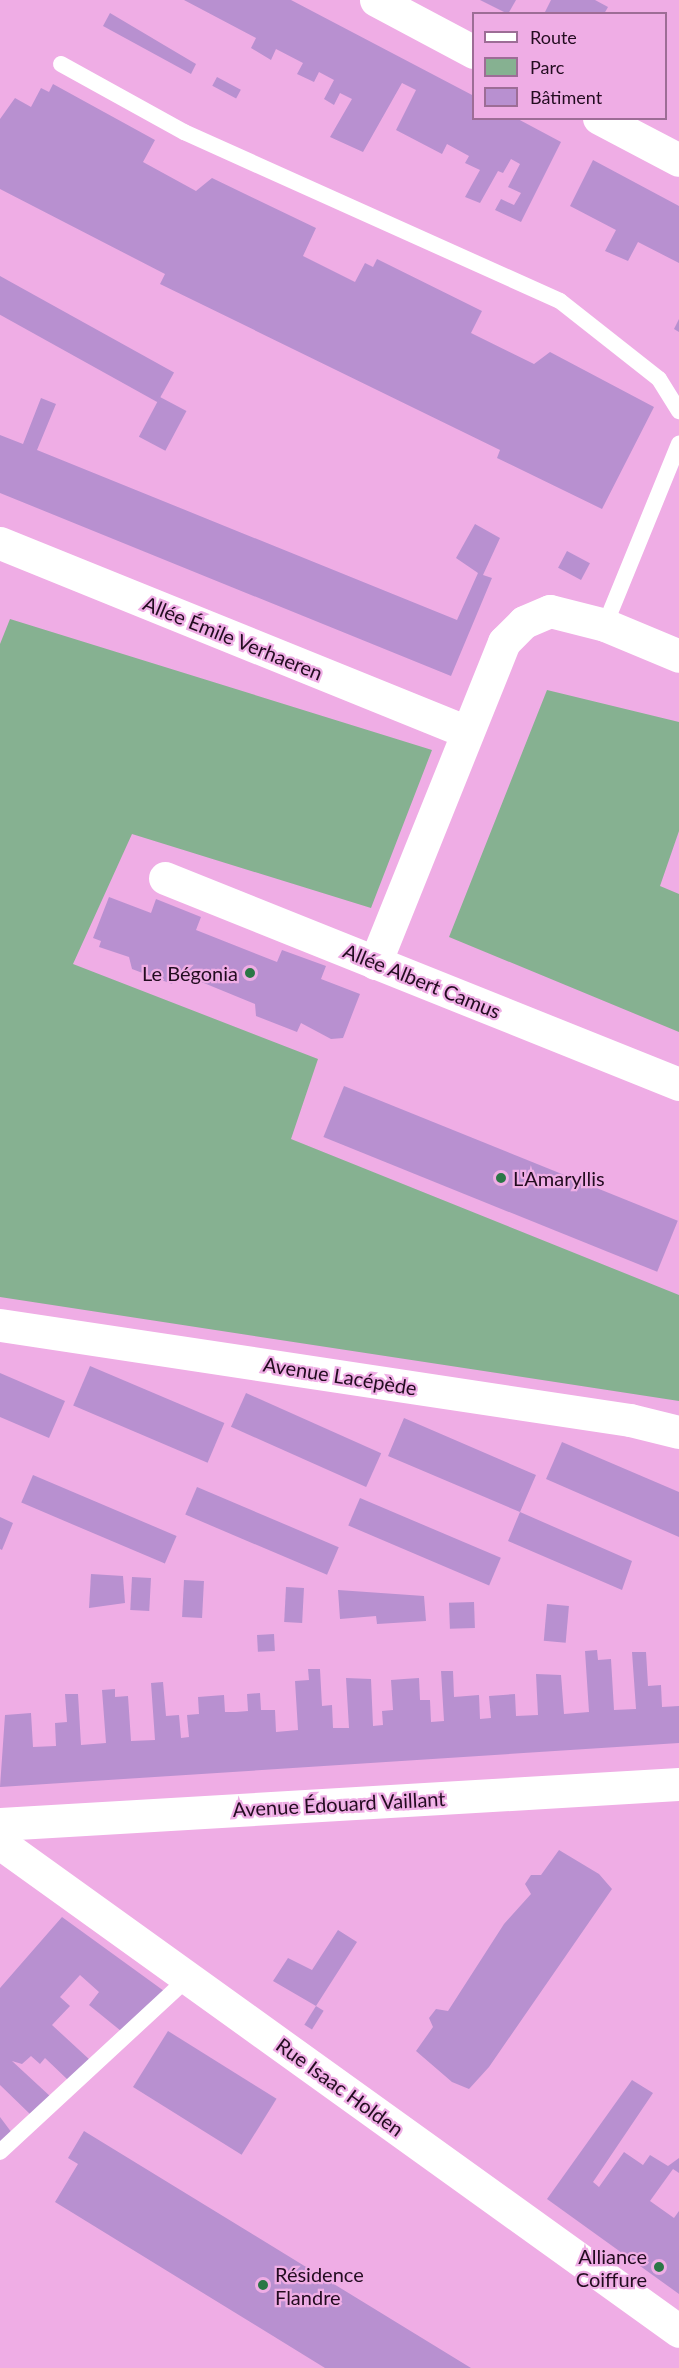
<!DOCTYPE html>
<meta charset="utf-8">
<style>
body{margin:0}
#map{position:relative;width:679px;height:2368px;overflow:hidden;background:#efade5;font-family:Lato,sans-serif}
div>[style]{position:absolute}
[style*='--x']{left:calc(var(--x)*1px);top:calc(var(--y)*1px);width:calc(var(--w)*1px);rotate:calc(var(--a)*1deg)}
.green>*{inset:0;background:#86b191}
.building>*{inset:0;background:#b890d0;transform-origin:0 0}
.service>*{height:16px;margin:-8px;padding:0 8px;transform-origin:8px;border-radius:8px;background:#fff}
.minor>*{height:33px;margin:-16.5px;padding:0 16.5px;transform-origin:16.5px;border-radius:16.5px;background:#fff}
.tertiary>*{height:33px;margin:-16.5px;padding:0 16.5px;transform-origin:16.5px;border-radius:16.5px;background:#fff}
.secondary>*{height:33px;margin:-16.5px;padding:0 16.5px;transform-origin:16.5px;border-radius:16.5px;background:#fff}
.dots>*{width:16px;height:16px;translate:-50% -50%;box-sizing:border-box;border:3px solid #efade5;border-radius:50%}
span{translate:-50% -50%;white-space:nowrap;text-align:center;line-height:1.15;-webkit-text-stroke:4.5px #efade5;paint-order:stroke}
.street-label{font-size:20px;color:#230c20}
.poi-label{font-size:20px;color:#230c20}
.right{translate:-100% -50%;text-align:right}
.left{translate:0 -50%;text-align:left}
.legend{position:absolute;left:472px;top:12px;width:195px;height:108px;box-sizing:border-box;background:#efade5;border:2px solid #9d6d96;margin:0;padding:8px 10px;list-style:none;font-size:18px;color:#230c20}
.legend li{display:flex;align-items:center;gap:12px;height:30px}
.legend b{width:30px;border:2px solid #9d6d96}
</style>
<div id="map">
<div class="green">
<div style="clip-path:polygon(10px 619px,432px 750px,371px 908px,132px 834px,73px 964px,318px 1059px,291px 1139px,679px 1295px,679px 1401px,0 1297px,0 644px)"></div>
<div style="clip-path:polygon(547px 690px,679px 722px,679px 831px,660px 886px,679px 894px,679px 1032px,449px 937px)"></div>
</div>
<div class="building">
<div style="clip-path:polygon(184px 0,291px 0,474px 96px,474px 118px,516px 118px,561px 142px,521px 222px,495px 210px,501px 199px,514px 205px,521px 193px,508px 187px,520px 164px,511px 159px,503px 173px,498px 171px,480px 203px,465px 197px,480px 170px,465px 163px,469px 156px,447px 144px,442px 154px,396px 130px,416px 90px,402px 83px,363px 152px,330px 137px,352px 99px,340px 93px,334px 105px,324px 99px,334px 80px,319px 72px,314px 82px,297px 74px,303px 63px,276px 49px,271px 60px,251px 48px,256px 38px)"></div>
<div style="clip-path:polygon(480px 0,516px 0,508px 14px)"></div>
<div style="clip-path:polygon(551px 0,595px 0,608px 7px,604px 14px,544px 14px)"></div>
<div style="clip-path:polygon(110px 13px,196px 64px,191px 74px,103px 26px)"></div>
<div style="left:217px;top:77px;width:27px;height:10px;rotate:28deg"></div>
<div style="clip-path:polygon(53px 84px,155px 140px,143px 162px,196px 191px,212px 178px,316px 228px,303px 256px,355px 282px,365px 263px,373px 267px,377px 259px,482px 311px,471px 333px,534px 364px,550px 352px,654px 407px,602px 509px,497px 458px,500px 450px,160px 284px,165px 274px,0 189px,0 119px,15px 98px,31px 107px,41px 88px,49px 92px)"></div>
<div style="clip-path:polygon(593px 160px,679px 206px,679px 263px,638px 242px,628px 261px,605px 251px,616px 230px,570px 206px)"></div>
<div style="left:0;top:276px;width:199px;height:34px;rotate:29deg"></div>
<div style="clip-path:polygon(679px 319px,679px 332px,674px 329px)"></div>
<div style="left:160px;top:397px;width:30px;height:45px;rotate:28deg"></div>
<div style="clip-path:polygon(41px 398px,56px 404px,37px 450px,457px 620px,478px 573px,456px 558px,475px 524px,500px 538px,483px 575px,492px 578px,451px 676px,0 493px,0 435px,23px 444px)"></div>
<div style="left:567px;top:551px;width:26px;height:19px;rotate:28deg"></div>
<div style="clip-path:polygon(109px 897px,151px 913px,156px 899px,201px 917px,196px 930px,277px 962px,282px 950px,326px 966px,321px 979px,360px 994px,343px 1038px,331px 1039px,301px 1023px,297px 1032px,256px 1016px,255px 1004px,177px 972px,172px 984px,132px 969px,129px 957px,99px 947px,101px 941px,93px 938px)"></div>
<div style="left:344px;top:1086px;width:360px;height:55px;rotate:22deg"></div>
<div style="left:90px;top:1366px;width:146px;height:43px;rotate:23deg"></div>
<div style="clip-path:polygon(0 1373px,65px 1401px,49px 1438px,0 1417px)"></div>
<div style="left:246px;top:1393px;width:148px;height:37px;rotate:24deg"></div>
<div style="clip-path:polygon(404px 1418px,536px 1475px,520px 1512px,632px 1561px,622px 1590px,508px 1541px,520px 1512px,388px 1456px)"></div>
<div style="clip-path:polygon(562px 1442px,679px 1492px,679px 1537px,546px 1479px)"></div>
<div style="left:33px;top:1475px;width:156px;height:30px;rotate:23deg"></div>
<div style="left:197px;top:1487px;width:154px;height:30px;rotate:23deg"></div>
<div style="left:360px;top:1498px;width:153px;height:30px;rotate:23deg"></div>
<div style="clip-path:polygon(0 1517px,13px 1523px,2px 1550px,0 1549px)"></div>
<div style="clip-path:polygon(91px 1574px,123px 1576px,125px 1603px,89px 1608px)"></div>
<div style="left:132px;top:1577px;width:19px;height:33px;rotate:3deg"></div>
<div style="left:184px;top:1580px;width:20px;height:37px;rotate:3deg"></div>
<div style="left:286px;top:1587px;width:18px;height:35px;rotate:3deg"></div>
<div style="clip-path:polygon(338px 1590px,424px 1596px,426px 1621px,377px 1624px,376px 1616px,340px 1619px)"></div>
<div style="left:474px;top:1602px;width:26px;height:25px;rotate:88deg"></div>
<div style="left:547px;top:1604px;width:22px;height:37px;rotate:5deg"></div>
<div style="left:274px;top:1634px;width:17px;height:17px;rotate:87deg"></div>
<div style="clip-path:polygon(597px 1650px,598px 1660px,611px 1659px,614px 1710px,636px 1709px,632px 1652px,646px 1652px,648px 1686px,661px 1685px,662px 1707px,679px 1706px,679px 1743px,0 1787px,5px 1715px,31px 1713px,33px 1747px,56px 1746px,55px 1723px,67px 1722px,65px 1694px,78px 1694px,81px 1745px,106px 1743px,102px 1690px,115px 1689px,115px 1697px,128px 1696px,131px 1741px,155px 1740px,151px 1683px,163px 1682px,166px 1716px,179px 1715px,181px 1738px,189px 1737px,187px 1715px,199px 1714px,198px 1697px,224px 1695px,225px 1712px,236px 1712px,248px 1711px,247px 1694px,260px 1693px,261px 1710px,275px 1710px,276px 1732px,298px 1730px,295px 1681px,309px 1680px,308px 1669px,320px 1669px,322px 1706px,332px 1705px,333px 1728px,349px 1728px,346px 1678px,371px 1679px,373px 1726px,383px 1725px,382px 1711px,393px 1710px,391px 1680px,404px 1679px,419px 1678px,420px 1700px,430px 1700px,431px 1722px,444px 1721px,441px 1671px,453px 1671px,454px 1697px,479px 1695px,480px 1719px,491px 1718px,489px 1696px,515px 1694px,516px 1716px,538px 1715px,536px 1674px,561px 1675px,564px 1714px,589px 1712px,585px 1651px)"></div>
<div style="clip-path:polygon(559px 1850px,599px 1874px,612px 1889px,489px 2067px,469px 2089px,452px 2082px,416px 2051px,433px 2027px,429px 2018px,436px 2009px,448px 2011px,504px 1924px,531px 1894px,525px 1884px,531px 1875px,541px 1875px)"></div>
<div style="clip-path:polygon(62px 1917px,164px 1991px,121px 2031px,89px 2005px,99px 1992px,80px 1975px,60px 1997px,70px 2006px,52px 2025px,90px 2060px,68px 2080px,45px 2058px,40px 2064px,31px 2056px,22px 2064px,12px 2061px,51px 2097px,31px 2115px,0 2085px,0 1988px)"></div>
<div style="clip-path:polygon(338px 1930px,357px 1942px,316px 2006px,273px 1981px,288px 1958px,312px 1970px)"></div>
<div style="left:316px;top:2006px;width:9px;height:22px;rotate:32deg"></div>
<div style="left:168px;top:2031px;width:128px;height:66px;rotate:32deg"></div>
<div style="clip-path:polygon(632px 2080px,653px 2093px,593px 2182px,599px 2187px,624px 2152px,643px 2165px,650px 2155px,668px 2166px,679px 2158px,679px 2173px,673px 2169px,650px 2201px,674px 2218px,679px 2211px,679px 2294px,547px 2199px)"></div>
<div style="clip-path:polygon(0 2117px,12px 2133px,0 2144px)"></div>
<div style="clip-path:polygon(84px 2131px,471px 2368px,325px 2368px,55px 2202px,78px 2164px,68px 2158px)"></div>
</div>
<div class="service">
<div style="--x:61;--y:64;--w:141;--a:28.9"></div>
<div style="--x:184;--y:132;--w:412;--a:24.2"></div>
<div style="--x:560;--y:301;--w:126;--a:38.2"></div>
<div style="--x:659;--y:379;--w:38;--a:58"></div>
<div style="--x:605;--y:625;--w:196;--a:-67.8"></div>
<div style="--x:0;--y:2152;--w:256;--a:-42.8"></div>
</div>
<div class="minor">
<div style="--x:376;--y:0;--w:111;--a:28"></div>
<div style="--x:599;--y:118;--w:90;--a:27.7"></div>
<div style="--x:0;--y:543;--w:504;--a:22.03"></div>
<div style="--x:165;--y:878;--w:554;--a:21.84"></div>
<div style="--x:375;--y:963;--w:346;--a:-68.1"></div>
<div style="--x:504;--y:642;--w:28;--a:-45"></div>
<div style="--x:524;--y:622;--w:28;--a:-23"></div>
<div style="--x:550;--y:611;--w:57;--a:14.3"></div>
<div style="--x:605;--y:625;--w:80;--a:22.7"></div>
<div style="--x:0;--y:1325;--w:637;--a:8.58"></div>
<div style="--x:630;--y:1420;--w:50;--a:13.8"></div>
</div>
<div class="tertiary">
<div style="--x:0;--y:1843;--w:836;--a:35.7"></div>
</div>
<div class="secondary">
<div style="--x:0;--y:1824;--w:680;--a:-3.37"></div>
</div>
<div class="dots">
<div style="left:250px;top:973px;background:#2b7746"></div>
<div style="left:501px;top:1178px;background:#2b7746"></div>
<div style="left:659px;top:2267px;background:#2b7746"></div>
<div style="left:263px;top:2285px;background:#2b7746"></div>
</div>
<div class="street-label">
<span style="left:233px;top:638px;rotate:22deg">Allée Émile Verhaeren</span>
<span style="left:422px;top:981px;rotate:22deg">Allée Albert Camus</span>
<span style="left:340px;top:1376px;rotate:9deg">Avenue Lacépède</span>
<span style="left:339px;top:1804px;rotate:-3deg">Avenue Édouard Vaillant</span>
<span style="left:340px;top:2087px;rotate:36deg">Rue Isaac Holden</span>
</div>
<div class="poi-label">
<span class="right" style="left:238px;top:973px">Le Bégonia</span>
<span class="left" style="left:513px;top:1178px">L'Amaryllis</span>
<span class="right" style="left:647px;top:2268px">Alliance<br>Coiffure</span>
<span class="left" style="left:275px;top:2286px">Résidence<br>Flandre</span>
</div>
<ul class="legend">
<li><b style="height:8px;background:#fff"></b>Route</li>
<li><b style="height:16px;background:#86b191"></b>Parc</li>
<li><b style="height:16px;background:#b890d0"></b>Bâtiment</li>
</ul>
</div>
